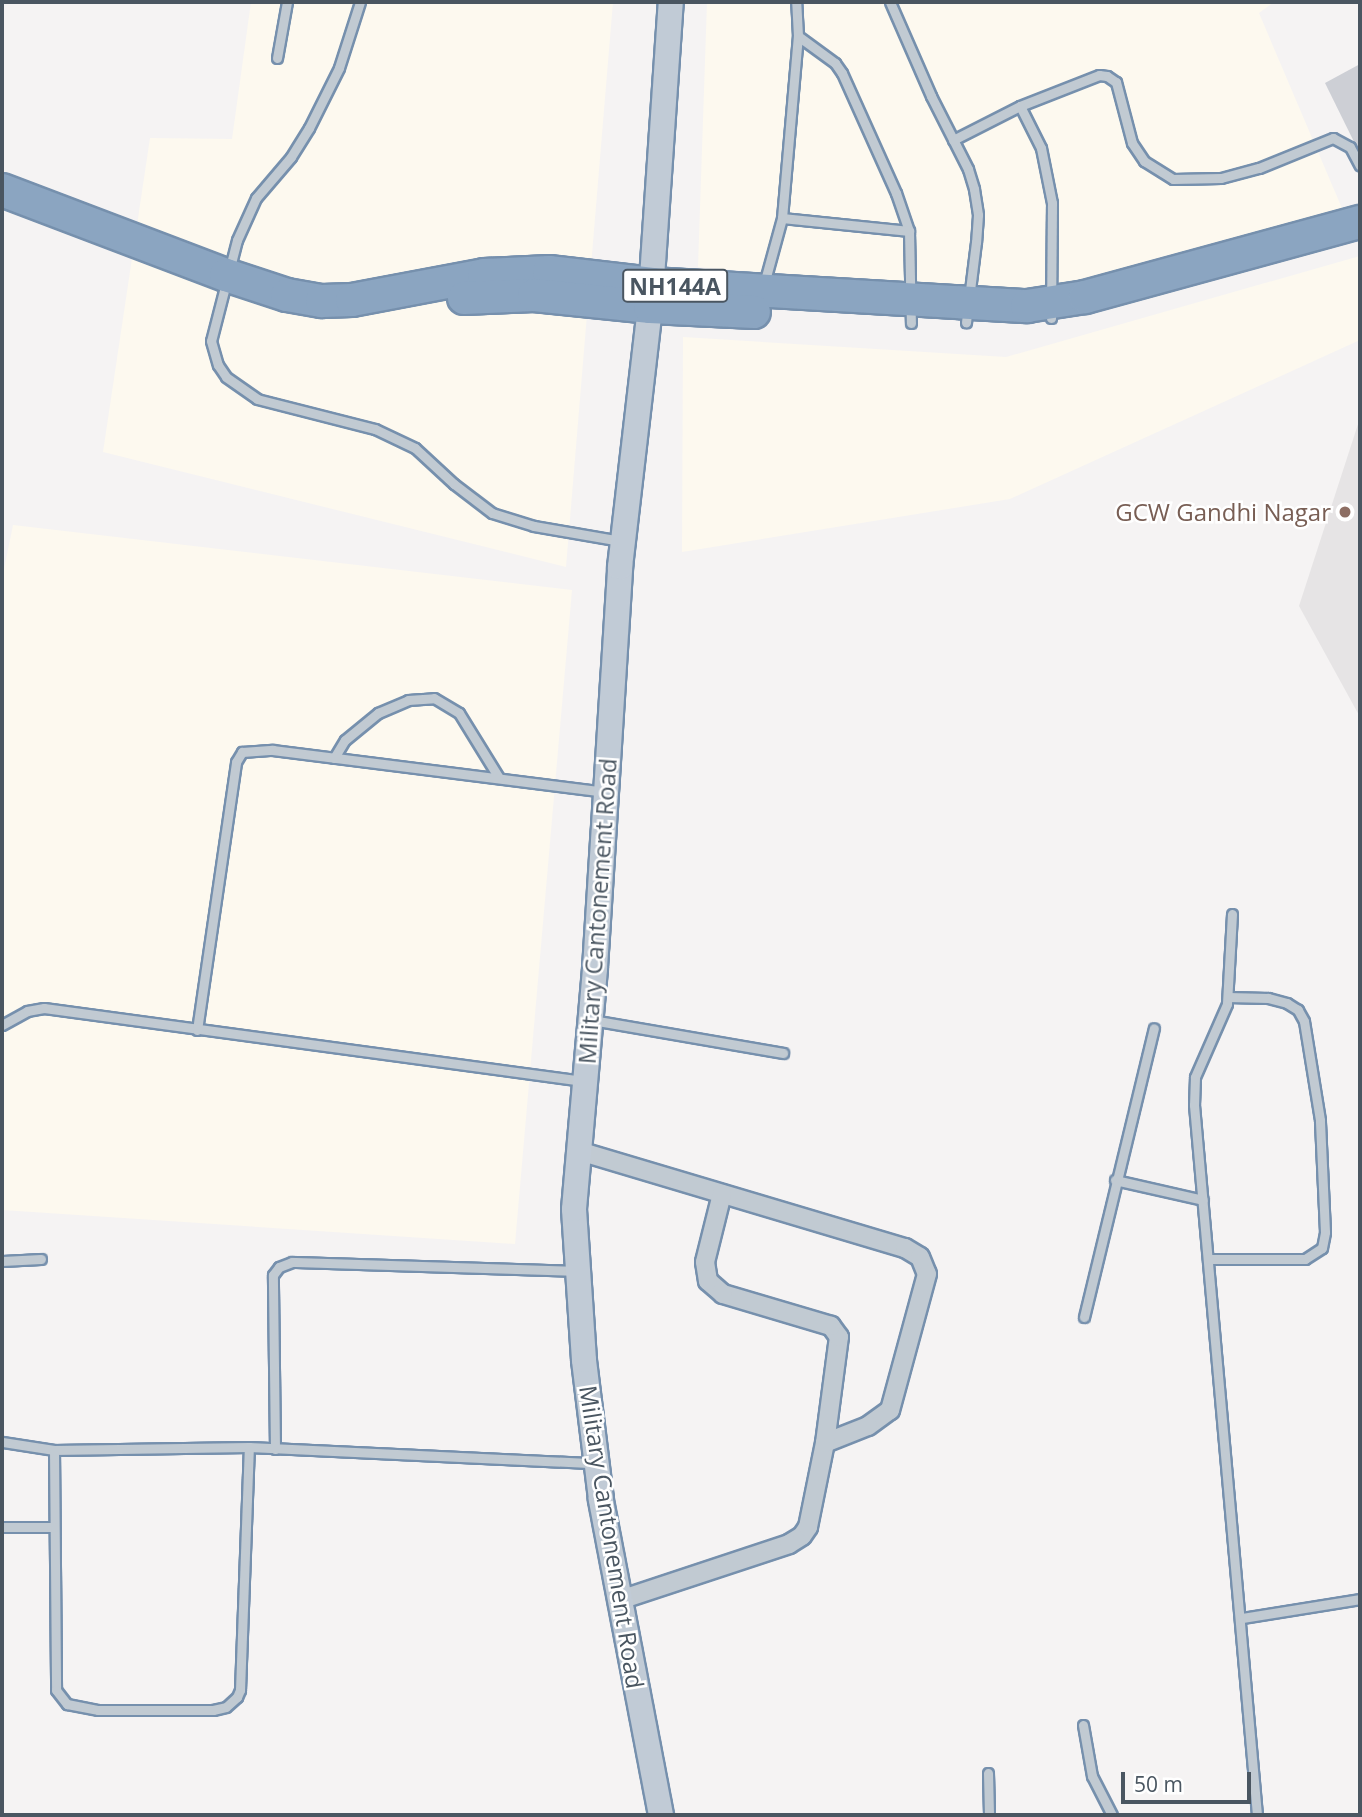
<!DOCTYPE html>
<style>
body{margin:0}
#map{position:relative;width:1362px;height:1817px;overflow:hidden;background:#f5f3f3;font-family:"Open Sans",sans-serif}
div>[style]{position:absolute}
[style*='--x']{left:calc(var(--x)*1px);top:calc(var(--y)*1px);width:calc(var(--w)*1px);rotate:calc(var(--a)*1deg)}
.commercial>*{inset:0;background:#fdf9ef}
.education>*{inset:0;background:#e6e4e5}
.building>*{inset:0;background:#cdcfd5}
.roads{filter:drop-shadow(2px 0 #7690ad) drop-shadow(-2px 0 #7690ad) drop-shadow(0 2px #7690ad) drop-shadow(0 -2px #7690ad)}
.lane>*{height:9px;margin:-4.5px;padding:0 4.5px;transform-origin:4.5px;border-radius:4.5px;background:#c1cad2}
.street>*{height:18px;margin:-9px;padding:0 9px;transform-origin:9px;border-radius:9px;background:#c1cad2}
.secondary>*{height:24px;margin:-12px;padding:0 12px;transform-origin:12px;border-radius:12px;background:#c1cbd6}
.highway>*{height:32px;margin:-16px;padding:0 16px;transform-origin:16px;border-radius:16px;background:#8ba5c1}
.dots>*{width:19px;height:19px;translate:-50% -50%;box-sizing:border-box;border:4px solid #fff;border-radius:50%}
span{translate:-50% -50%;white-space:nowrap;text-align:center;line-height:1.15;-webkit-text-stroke:5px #fff;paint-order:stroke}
.shield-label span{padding:2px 5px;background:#fff;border:2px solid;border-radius:5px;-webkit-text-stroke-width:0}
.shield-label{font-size:23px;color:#4a5661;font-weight:700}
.education-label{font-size:24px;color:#785e54}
.right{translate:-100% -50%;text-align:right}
.street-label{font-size:24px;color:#4a5661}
.frame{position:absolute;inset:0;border:4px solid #4a5661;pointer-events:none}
.scale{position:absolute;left:1121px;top:1772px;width:130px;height:32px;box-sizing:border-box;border:4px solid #4a5661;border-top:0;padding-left:9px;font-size:21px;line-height:24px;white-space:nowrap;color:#4a5661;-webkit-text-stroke:5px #fff;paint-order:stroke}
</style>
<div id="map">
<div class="commercial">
<div style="clip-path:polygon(251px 2px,613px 2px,566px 567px,103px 452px,150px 138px,232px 139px)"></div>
<div style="clip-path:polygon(707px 2px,1274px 2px,1259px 13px,1344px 213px,1037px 295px,698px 267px)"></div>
<div style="clip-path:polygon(1360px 256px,1360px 340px,1010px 499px,682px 552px,683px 337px,1006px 357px)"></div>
<div style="clip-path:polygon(13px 525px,572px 590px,515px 1244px,2px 1210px,2px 579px)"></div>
</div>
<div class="education">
<div style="clip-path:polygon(1360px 418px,1360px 717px,1299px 606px)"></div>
</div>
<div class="building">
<div style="clip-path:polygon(1360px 64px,1360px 154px,1325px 83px)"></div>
</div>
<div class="roads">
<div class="lane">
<div style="--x:360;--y:2;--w:69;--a:107.7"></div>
<div style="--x:339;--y:68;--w:67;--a:116.6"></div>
<div style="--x:309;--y:128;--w:34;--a:122"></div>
<div style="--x:291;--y:157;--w:54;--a:130.5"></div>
<div style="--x:256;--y:198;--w:46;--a:114.3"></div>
<div style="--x:237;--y:240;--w:104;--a:104.4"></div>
<div style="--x:211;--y:341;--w:25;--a:74"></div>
<div style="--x:218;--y:365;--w:14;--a:56"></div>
<div style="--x:226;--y:377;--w:38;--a:35"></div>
<div style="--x:257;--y:399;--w:122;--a:14.3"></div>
<div style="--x:375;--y:429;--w:44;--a:25.4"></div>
<div style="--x:415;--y:448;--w:53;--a:42.7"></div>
<div style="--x:454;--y:484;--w:48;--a:37.3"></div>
<div style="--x:492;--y:513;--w:44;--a:17.2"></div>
<div style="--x:534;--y:526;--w:88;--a:9.8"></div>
<div style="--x:890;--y:2;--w:103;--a:66.4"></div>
<div style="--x:931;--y:96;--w:82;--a:63.1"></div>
<div style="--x:968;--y:169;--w:21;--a:73"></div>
<div style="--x:974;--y:189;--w:26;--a:81"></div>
<div style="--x:978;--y:215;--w:27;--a:94"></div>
<div style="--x:976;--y:242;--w:81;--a:97.1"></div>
<div style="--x:798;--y:36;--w:46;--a:36.1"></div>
<div style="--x:835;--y:63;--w:12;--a:55"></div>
<div style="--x:842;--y:73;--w:132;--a:65.8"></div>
<div style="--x:896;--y:193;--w:40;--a:71.1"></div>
<div style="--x:909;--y:231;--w:92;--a:88.8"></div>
<div style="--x:277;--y:58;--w:57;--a:-79.9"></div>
<div style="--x:1020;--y:106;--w:85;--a:-21.4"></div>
<div style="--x:1099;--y:75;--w:8;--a:7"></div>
<div style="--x:1107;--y:76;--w:11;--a:34"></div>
<div style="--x:1116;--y:82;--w:63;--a:75.3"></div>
<div style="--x:1132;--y:143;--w:22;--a:56"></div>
<div style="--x:1144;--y:161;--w:34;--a:32"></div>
<div style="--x:1173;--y:179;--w:48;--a:-1.2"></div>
<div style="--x:1221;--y:178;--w:39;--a:-15"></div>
<div style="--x:1259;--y:168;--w:80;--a:-22.1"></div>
<div style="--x:1333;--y:138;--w:19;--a:28"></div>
<div style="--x:1350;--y:147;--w:21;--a:62"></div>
<div style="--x:953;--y:140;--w:75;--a:-26.9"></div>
<div style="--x:1020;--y:106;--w:47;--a:63.4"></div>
<div style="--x:1041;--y:148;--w:56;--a:78.7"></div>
<div style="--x:1052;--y:203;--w:115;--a:90.5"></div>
<div style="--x:782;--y:218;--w:128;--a:5.8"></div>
<div style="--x:764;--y:284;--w:68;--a:-74.7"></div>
<div style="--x:782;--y:218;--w:183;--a:-85"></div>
<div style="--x:798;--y:36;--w:34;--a:-93"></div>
<div style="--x:334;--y:758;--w:21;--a:-59"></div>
<div style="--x:345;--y:740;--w:43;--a:-39.3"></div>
<div style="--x:378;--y:713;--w:33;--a:-23"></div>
<div style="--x:408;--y:700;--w:26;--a:-4"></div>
<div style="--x:434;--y:698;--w:29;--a:31"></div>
<div style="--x:459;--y:713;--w:76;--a:58.4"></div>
<div style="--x:1232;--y:914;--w:90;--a:93.2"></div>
<div style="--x:1227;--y:1004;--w:80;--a:113.7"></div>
<div style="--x:1195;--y:1077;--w:28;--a:92"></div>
<div style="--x:1194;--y:1105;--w:713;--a:84.93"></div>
<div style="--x:592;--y:1020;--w:194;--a:9.8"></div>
<div style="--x:2;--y:1025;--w:29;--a:-29"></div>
<div style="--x:27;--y:1011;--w:17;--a:-10"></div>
<div style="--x:44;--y:1008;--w:544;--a:7.71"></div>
<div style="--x:197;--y:1030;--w:271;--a:-81.7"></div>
<div style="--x:236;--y:762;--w:12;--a:-59"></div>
<div style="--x:242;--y:752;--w:31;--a:-4"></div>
<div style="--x:273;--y:750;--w:335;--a:7.2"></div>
<div style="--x:1115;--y:1180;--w:90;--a:12.8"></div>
<div style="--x:1208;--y:1259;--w:97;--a:0"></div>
<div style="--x:1305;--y:1259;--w:20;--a:-33"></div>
<div style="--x:1322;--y:1248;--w:16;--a:-79"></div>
<div style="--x:1325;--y:1232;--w:112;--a:-92.6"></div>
<div style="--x:1320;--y:1120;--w:100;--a:-99.2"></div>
<div style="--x:1304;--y:1021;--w:13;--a:-119"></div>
<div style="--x:1298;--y:1010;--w:13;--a:-148"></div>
<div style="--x:1287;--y:1003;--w:20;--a:-165"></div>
<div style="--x:1268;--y:998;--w:40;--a:-178.6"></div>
<div style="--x:2;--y:1261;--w:39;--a:-3"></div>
<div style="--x:1084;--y:1317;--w:297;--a:-76.4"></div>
<div style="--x:2;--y:1442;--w:53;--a:8.7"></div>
<div style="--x:54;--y:1450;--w:240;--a:89.5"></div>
<div style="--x:56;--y:1690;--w:18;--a:52"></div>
<div style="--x:67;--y:1704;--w:32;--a:11"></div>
<div style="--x:98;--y:1710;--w:115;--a:0"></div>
<div style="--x:213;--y:1710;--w:13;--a:-13"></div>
<div style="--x:226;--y:1707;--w:15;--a:-42"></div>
<div style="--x:237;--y:1697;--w:8;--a:-67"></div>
<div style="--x:240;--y:1690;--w:243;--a:-87.9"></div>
<div style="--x:275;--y:1449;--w:174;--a:-90.7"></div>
<div style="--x:273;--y:1275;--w:10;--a:-53"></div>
<div style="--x:279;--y:1267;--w:14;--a:-21"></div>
<div style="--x:292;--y:1262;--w:283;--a:1.8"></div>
<div style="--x:54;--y:1450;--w:195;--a:-0.9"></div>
<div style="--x:249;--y:1447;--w:345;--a:2.7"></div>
<div style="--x:2;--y:1527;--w:52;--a:0"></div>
<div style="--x:1242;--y:1618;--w:120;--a:-9.1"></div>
<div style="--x:1083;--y:1725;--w:52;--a:80"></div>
<div style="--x:1092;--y:1776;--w:44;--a:62.9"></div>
<div style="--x:988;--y:1773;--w:42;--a:88.6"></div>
</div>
<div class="street">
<div style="--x:579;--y:1151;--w:340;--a:16.6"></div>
<div style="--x:905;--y:1248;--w:17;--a:31"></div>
<div style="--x:920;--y:1257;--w:18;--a:68"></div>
<div style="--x:927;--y:1274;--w:141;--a:105.2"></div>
<div style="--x:890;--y:1410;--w:27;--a:144"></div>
<div style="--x:868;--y:1426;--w:46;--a:158.4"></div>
<div style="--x:620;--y:1600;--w:178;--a:-18.3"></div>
<div style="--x:789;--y:1544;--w:15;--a:-32"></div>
<div style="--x:802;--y:1536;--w:11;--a:-56"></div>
<div style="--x:808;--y:1527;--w:86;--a:-78.6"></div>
<div style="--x:825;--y:1443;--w:107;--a:-82.5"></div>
<div style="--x:839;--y:1337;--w:14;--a:-126"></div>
<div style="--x:831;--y:1326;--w:113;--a:-163.5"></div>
<div style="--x:723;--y:1294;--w:20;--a:-139"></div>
<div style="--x:708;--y:1281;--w:19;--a:-99"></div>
<div style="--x:705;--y:1262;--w:70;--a:-76"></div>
</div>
<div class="secondary">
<div style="--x:661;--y:1815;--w:322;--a:-100.8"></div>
<div style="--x:601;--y:1499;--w:140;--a:-97"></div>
<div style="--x:584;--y:1360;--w:151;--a:-93.8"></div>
<div style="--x:574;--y:1209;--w:242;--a:-85"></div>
<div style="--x:595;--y:968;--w:402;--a:-86.4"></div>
<div style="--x:620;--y:567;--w:262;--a:-83.4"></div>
<div style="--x:650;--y:307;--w:306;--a:-86.1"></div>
</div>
<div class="highway">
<div style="--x:2;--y:190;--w:240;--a:20.8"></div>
<div style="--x:226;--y:275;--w:64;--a:18.2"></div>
<div style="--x:287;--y:295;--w:36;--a:10"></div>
<div style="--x:322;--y:301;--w:30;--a:-2"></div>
<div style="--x:352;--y:300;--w:134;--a:-10.7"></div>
<div style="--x:484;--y:275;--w:65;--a:-2.6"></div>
<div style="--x:549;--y:272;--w:104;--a:6.6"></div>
<div style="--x:652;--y:284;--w:376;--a:3.4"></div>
<div style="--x:1027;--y:306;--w:59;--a:-8.8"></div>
<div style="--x:1085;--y:297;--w:285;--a:-15.3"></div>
<div style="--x:464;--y:298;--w:70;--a:-2.5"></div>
<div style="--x:534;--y:295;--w:117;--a:5.9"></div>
<div style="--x:650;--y:307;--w:104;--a:2.8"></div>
</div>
</div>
<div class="dots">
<div style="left:1345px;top:512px;background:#8d6e63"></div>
</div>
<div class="shield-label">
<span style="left:675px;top:286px">NH144A</span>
</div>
<div class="education-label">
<span class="right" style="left:1331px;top:512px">GCW Gandhi Nagar</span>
</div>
<div class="street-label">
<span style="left:597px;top:911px;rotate:-86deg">Military Cantonement Road</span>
<span style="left:612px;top:1537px;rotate:81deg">Military Cantonement Road</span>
</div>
<div class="frame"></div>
<div class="scale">50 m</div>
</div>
